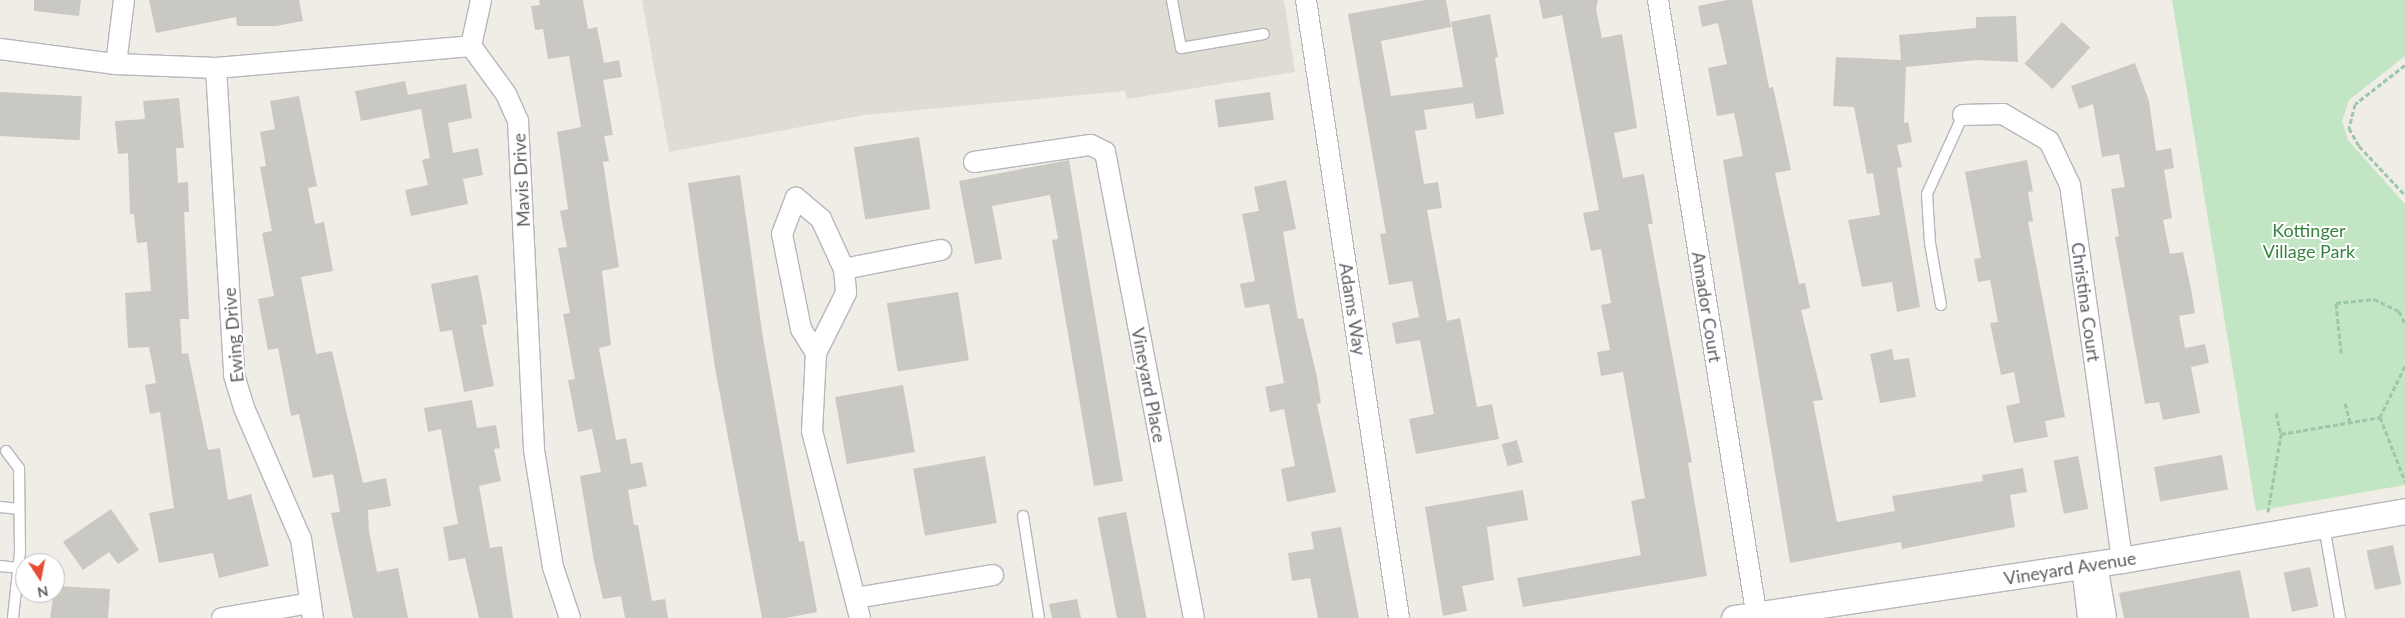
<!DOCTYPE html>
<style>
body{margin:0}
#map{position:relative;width:2405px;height:618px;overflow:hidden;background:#efede5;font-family:Lato,sans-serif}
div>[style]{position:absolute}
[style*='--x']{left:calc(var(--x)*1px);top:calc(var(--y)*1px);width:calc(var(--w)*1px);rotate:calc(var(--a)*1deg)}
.education>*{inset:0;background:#dfddd3}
.green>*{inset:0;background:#c2e6c4}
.building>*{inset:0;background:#cac8c2;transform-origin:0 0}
.path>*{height:3px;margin-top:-1.5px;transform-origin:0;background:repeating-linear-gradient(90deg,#9bc7ab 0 5px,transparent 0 7.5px)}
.roads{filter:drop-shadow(1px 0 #b6b7bc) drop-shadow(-1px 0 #b6b7bc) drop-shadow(0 1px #b6b7bc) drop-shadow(0 -1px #b6b7bc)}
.service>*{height:10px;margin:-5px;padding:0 5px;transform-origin:5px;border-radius:5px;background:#fff}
.minor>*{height:20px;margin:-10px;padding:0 10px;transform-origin:10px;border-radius:10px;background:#fff}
.tertiary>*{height:25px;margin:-12.5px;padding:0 12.5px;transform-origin:12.5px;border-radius:12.5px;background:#fff}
span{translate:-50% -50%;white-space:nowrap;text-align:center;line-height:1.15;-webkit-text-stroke:4px #fff;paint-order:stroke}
.street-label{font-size:18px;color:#5d6065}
.park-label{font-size:18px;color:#36833f}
.north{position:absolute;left:15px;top:553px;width:50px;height:50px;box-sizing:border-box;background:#fff;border:1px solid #bebfc1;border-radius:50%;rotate:169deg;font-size:14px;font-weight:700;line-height:20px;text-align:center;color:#5d6065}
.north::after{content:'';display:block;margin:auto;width:18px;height:22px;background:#e74d34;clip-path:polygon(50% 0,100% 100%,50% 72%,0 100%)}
</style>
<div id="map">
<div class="education">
<div style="clip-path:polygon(642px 0,1284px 0,1295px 72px,1127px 99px,1125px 91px,864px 115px,669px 152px)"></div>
</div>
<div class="green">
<div style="clip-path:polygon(2172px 0,2405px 0,2405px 56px,2349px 100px,2342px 121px,2348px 140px,2405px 204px,2405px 485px,2256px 511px)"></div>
</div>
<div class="building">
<div style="clip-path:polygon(34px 0,81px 0,79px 16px,34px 11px)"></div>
<div style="clip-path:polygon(149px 0,299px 0,303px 21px,276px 26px,237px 26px,236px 17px,156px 33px)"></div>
<div style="clip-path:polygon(539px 0,583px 0,588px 29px,597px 27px,604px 63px,619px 60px,622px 77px,603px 80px,613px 135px,604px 136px,609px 161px,603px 162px,619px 267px,602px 271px,611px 345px,599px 348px,616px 440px,626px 438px,631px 464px,642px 462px,647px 486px,628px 490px,634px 525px,638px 525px,652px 601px,665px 599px,668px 618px,625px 618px,621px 596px,603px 599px,594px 561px,580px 476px,601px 472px,592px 429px,578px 432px,568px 380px,575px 379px,563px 314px,570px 313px,558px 248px,567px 247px,560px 211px,568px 209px,557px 132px,581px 127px,569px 56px,548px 59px,543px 29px,535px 30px,531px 6px,540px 5px)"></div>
<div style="clip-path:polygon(1426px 0,1446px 0,1451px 27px,1381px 41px,1391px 96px,1463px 87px,1451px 22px,1490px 14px,1498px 57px,1495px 58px,1504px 114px,1476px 119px,1473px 103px,1424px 110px,1427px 129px,1415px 131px,1424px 184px,1438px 182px,1442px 208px,1427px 210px,1447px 321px,1460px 318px,1477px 407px,1492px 404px,1499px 439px,1416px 454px,1409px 419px,1434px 414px,1420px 340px,1396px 344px,1392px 323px,1419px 317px,1412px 281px,1389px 285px,1380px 234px,1386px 233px,1348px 14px)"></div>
<div style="clip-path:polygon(1539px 0,1598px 0,1596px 9px,1602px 38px,1622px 34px,1637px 128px,1614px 133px,1623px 178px,1644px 174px,1653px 224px,1648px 224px,1692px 462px,1688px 463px,1707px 576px,1523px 607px,1517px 578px,1641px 555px,1631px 501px,1645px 498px,1623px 372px,1601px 376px,1597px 352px,1610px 350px,1601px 305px,1611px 303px,1601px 249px,1591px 251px,1583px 213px,1599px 210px,1562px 15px,1543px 19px)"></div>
<div style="clip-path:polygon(1727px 0,1752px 0,1769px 88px,1773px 87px,1783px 132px,1791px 170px,1775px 173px,1799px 284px,1805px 283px,1810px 308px,1801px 310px,1823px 400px,1813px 401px,1837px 522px,1895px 511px,1892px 496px,1983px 481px,1982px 475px,2023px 468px,2027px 492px,2010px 495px,2015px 527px,1902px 549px,1901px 542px,1790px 563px,1723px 160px,1743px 156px,1734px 113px,1717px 116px,1708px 68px,1727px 64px,1718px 23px,1702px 27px,1698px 6px)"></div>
<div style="clip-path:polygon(2016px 16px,2018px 62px,1977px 60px,1906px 67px,1904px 123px,1908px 122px,1912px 142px,1897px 145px,1902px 167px,1897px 168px,1920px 307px,1897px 312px,1892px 282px,1862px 287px,1848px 220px,1880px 215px,1873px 173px,1867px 174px,1854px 107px,1833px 106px,1836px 57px,1901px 60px,1899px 35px,1976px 28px,1976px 17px)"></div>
<div style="left:2062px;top:22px;width:38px;height:56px;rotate:42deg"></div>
<div style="clip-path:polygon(2135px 63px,2149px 101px,2156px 151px,2171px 148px,2174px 168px,2164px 170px,2172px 218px,2163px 220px,2170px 254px,2183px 252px,2191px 289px,2195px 313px,2179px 316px,2185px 348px,2205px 344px,2209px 363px,2191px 367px,2200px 413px,2163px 420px,2159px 402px,2145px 404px,2115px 237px,2119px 236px,2111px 189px,2125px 187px,2119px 154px,2102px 157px,2093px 104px,2079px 109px,2071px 86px)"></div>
<div style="clip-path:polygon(405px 81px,408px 95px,466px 84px,472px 118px,448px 123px,453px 153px,478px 148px,483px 175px,463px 179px,468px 204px,411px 216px,405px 190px,428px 185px,422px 160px,430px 158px,421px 109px,361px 121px,355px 91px)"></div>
<div style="left:0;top:92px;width:82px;height:44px;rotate:3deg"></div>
<div style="left:1270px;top:92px;width:28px;height:56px;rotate:82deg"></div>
<div style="clip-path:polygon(299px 96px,317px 186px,308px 188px,315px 224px,324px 222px,333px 271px,301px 277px,316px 354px,332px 351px,363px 483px,386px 478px,391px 506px,368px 510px,369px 531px,377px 572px,398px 568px,408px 618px,353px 618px,331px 513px,340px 512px,333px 474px,313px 478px,299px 414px,291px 416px,278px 348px,268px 350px,258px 299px,274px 296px,262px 233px,272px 231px,260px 167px,266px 166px,260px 132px,275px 129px,270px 101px)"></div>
<div style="clip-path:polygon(179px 98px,184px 148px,176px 148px,178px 183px,188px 182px,189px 212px,184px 212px,189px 319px,180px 319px,182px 354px,188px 353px,208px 450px,220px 448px,228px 500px,251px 494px,269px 566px,219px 578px,213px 553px,159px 563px,149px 513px,174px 508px,160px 412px,150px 414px,145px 385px,156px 383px,149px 347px,128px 348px,125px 293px,151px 291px,147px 242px,137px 243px,134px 214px,130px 214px,128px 153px,118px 154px,115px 121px,145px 119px,143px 101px)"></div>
<div style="left:919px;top:137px;width:73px;height:66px;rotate:81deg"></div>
<div style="clip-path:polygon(1069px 160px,1123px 481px,1094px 486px,1052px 240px,1058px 239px,1050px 195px,992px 206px,1002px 259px,975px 264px,959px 181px)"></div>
<div style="clip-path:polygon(2027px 160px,2033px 191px,2028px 192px,2033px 221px,2028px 222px,2065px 417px,2045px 421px,2048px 437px,2014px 443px,2006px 406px,2020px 403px,2014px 372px,2001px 375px,1990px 323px,1998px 322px,1990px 280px,1978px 282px,1974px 259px,1981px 258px,1965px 172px)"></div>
<div style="clip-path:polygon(740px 175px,763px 338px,799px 542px,804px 541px,817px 612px,786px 618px,762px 618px,715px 368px,688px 183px)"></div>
<div style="clip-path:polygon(1286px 180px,1296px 229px,1283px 232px,1298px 319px,1303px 318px,1317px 377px,1321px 403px,1317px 404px,1336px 492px,1287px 502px,1281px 469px,1295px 466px,1284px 409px,1270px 412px,1265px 387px,1284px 383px,1269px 304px,1245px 308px,1240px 284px,1255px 281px,1242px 214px,1259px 211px,1254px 187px)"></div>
<div style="clip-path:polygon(478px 275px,487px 324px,482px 325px,494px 386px,464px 392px,452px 330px,440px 332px,431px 284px)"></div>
<div style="left:958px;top:292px;width:69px;height:72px;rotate:81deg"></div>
<div style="clip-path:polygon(1892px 349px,1894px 360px,1909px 358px,1916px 397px,1880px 403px,1870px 354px)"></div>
<div style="left:903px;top:385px;width:68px;height:69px;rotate:80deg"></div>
<div style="clip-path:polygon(472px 400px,477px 428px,496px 425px,500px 448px,494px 449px,501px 481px,479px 486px,490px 548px,502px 546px,513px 618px,479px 618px,465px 558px,449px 561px,443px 527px,458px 524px,441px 429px,428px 432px,424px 408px)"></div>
<div style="left:1517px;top:440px;width:23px;height:16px;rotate:75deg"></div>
<div style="left:2222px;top:455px;width:35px;height:69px;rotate:80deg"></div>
<div style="left:985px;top:456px;width:68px;height:73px;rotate:80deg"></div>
<div style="left:2078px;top:456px;width:54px;height:25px;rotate:79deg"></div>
<div style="clip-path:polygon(1523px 490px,1528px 520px,1487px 527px,1494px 580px,1462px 586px,1467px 611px,1443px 616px,1425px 507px)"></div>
<div style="clip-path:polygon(111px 509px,139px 550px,118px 564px,109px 552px,83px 570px,63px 542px)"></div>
<div style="left:1126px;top:512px;width:108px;height:29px;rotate:79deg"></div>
<div style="clip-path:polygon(1341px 527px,1359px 618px,1318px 618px,1310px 578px,1292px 581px,1288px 553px,1314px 549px,1311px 532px)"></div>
<div style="left:2393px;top:545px;width:40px;height:27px;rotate:78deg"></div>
<div style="left:2310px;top:567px;width:40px;height:27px;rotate:78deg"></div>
<div style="clip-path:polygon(2240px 570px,2250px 618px,2124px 618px,2119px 593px)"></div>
<div style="clip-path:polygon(55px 586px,110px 589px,108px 618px,50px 618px)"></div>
<div style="clip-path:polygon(1077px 599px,1081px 618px,1052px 618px,1049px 604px)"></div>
</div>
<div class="path">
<div style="--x:2405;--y:65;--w:63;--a:142"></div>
<div style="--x:2355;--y:104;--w:25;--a:104"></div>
<div style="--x:2349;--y:128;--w:21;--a:61"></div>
<div style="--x:2359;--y:146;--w:67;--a:46.8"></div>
<div style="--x:2341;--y:353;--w:50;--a:-95.7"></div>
<div style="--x:2336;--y:303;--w:38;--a:-6"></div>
<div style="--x:2374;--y:299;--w:28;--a:26"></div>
<div style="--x:2399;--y:311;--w:14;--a:65"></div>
<div style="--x:2405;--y:366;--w:57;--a:116.1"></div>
<div style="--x:2380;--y:417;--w:69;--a:68.7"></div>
<div style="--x:2345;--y:403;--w:20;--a:75"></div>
<div style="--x:2276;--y:413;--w:22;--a:77"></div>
<div style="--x:2268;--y:512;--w:79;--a:-80.5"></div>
<div style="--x:2281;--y:434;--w:100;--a:-9.7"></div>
</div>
<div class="roads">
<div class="service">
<div style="--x:1172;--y:0;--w:49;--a:79.4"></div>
<div style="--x:1181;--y:48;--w:84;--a:-9.6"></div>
<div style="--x:1941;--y:305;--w:63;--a:-100.1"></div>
<div style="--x:1930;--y:243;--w:49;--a:-93.5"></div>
<div style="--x:1927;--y:194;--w:87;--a:-65.5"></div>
<div style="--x:6;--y:451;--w:21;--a:53"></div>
<div style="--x:19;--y:468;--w:84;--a:89.3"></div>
<div style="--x:20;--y:552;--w:66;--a:96.1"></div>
<div style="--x:0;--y:507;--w:19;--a:6"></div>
<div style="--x:1023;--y:516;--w:103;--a:81.1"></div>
<div style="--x:2324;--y:526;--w:93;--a:80.1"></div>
<div style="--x:0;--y:566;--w:18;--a:6"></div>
</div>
<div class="minor">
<div style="--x:1306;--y:0;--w:625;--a:81.44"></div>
<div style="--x:1658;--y:0;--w:626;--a:80.9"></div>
<div style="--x:471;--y:46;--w:59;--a:53.9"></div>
<div style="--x:506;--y:94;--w:30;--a:66"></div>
<div style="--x:518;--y:121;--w:329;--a:87.2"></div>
<div style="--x:534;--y:450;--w:119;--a:80.8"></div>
<div style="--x:553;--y:567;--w:54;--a:71.6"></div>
<div style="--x:471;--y:46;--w:47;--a:-77.7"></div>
<div style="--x:0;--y:49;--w:117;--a:7.4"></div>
<div style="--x:116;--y:64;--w:100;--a:2.3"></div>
<div style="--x:216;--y:68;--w:256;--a:-4.9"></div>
<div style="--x:116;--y:64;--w:64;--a:-82.9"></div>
<div style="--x:216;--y:68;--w:308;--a:86.6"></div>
<div style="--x:234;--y:375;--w:34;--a:73"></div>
<div style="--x:244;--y:408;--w:143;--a:66.5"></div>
<div style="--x:301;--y:539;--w:80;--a:81.4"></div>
<div style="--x:1963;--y:115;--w:40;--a:-1.4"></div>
<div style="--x:2003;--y:114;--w:53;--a:30.4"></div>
<div style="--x:2049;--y:141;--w:49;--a:64.5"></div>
<div style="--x:2070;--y:185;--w:379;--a:82.1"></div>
<div style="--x:974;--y:162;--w:118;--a:-8.3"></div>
<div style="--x:1091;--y:145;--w:16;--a:27"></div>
<div style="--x:1105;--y:152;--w:474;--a:79.2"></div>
<div style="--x:844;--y:269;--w:99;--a:-11.1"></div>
<div style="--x:816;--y:353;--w:28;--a:-122"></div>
<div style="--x:801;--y:329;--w:97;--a:-101.3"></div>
<div style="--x:782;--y:234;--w:39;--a:-69"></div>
<div style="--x:796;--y:198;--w:33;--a:40"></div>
<div style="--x:821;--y:219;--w:55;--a:65.3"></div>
<div style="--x:844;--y:269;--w:24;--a:85"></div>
<div style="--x:846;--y:293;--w:67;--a:116.6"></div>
<div style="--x:816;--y:353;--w:78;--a:92.9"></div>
<div style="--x:812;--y:431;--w:193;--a:75.6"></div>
<div style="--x:2097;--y:564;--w:55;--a:80.5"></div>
<div style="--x:2082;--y:566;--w:52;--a:83.4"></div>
<div style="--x:856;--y:598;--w:139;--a:-9.5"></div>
<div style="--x:222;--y:618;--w:90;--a:-9.6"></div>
</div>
<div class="tertiary">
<div style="--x:1734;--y:618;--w:392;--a:-8.5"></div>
<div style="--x:2122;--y:560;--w:287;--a:-9.8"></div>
</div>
</div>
<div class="street-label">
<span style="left:521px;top:180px;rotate:-93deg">Mavis Drive</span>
<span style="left:2086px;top:302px;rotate:82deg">Christina Court</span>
<span style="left:1707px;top:307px;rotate:81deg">Amador Court</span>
<span style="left:1353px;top:309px;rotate:81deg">Adams Way</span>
<span style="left:233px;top:335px;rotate:-95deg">Ewing Drive</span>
<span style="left:1149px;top:385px;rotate:79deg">Vineyard Place</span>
<span style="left:2070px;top:568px;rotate:-9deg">Vineyard Avenue</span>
</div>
<div class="park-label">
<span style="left:2309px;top:241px">Kottinger<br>Village Park</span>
</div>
<div class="north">N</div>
</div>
